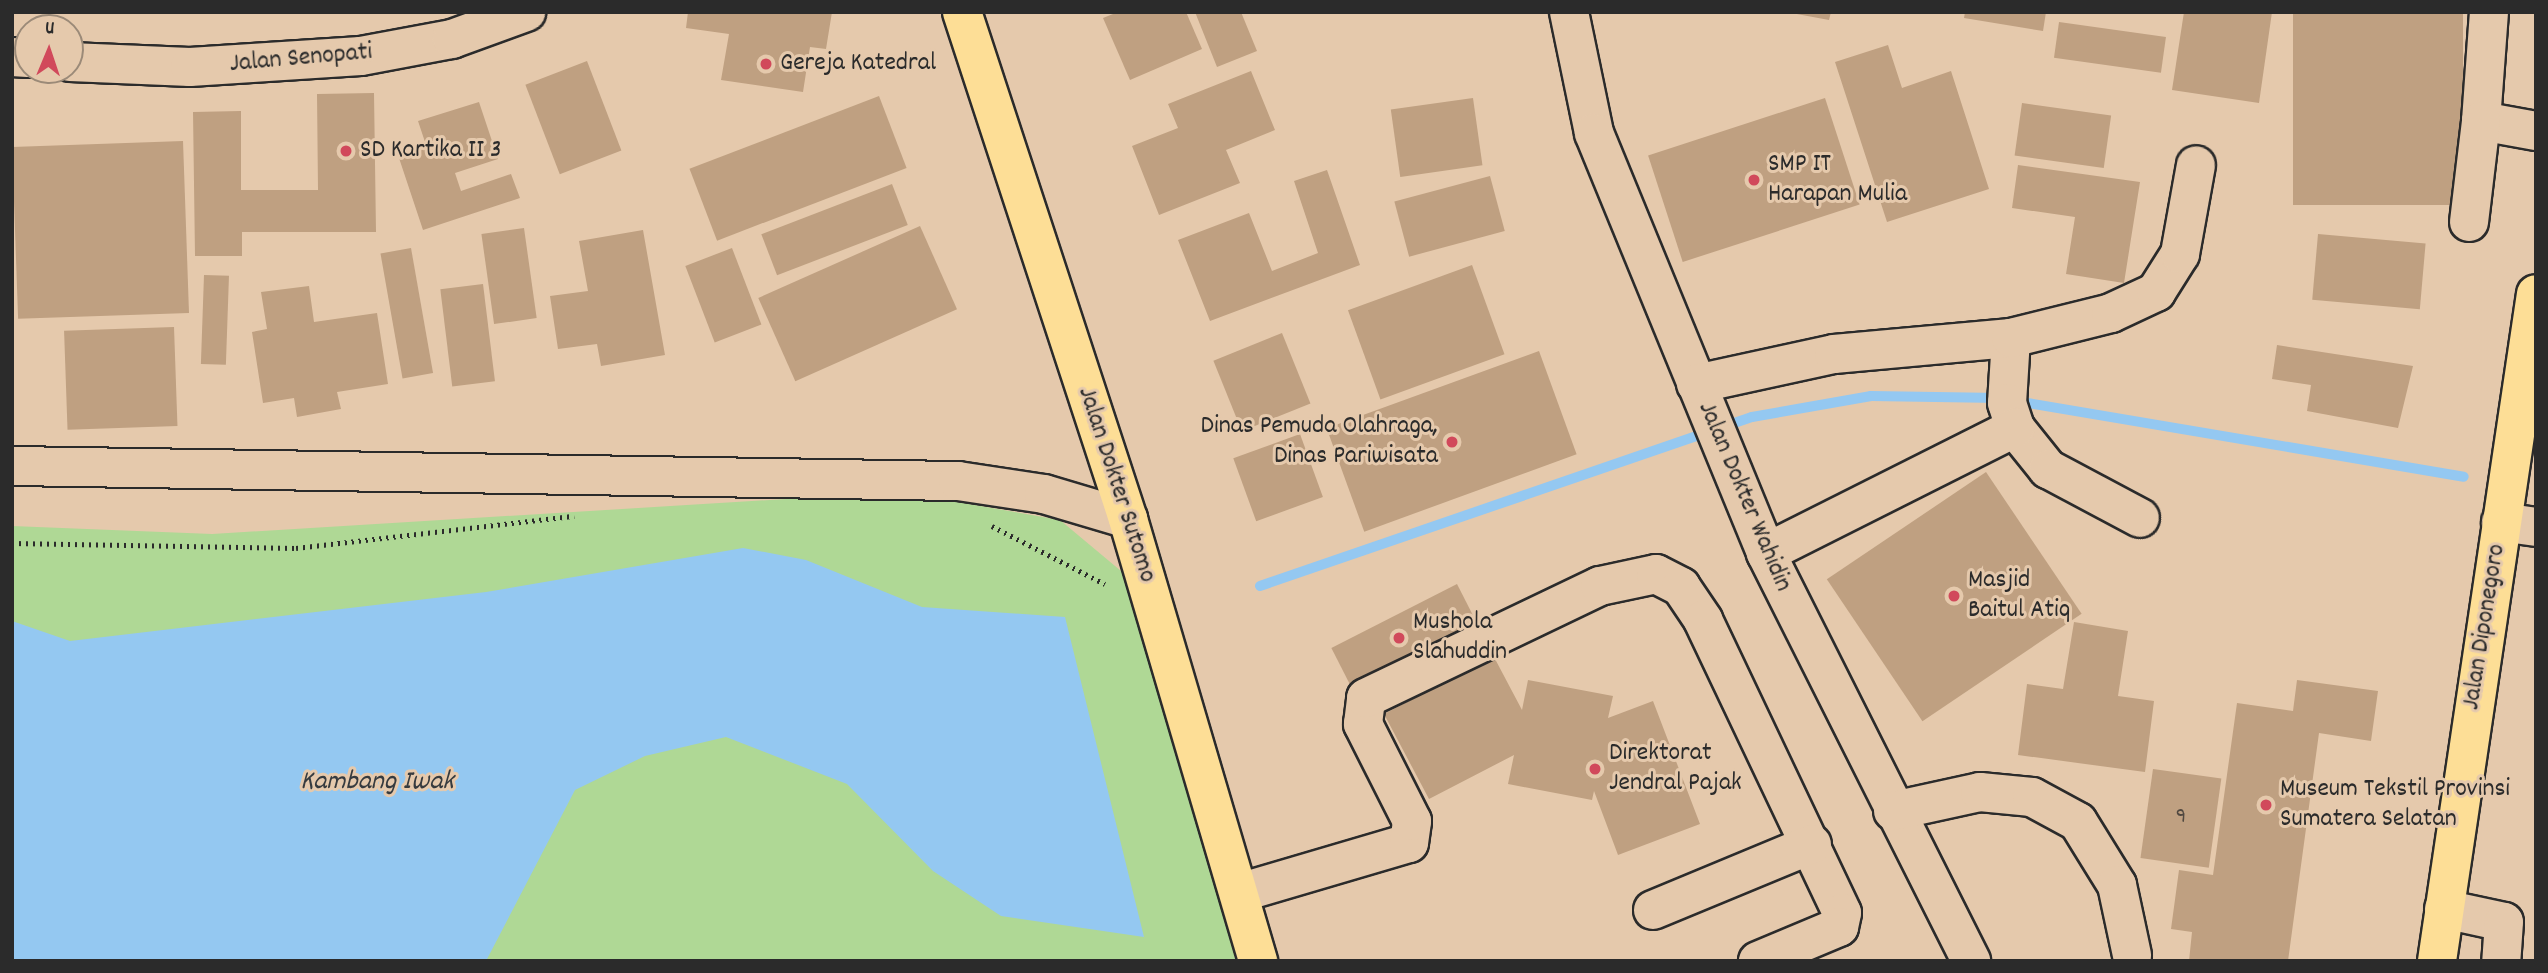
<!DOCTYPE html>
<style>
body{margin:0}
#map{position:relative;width:2548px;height:973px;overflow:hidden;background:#e5c9ac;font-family:Dekko,sans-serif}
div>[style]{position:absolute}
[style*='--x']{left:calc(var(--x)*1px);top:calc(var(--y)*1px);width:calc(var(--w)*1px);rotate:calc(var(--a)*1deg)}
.green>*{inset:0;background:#afd895}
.water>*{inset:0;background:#94c8f1}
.stream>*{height:10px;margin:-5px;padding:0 5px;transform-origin:5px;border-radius:5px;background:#94c8f1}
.building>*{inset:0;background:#bfa081;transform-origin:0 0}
.path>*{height:4.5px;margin-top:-2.25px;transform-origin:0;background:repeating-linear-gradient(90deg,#2b2b2b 0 2px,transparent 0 7px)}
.roads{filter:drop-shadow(2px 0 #2b2b2b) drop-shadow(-2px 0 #2b2b2b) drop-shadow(0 2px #2b2b2b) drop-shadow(0 -2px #2b2b2b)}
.minor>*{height:38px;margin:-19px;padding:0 19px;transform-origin:19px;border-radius:19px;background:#e5c9ac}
.major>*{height:38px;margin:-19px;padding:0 19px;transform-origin:19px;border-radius:19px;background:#fdde96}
.dots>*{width:19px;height:19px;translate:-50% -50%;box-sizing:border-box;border:4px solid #e5c9ac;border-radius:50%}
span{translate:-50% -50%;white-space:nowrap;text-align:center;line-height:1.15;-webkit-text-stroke:6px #e5c9ac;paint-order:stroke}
.number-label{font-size:23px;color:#504840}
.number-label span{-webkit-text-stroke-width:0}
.street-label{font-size:26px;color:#2b2b2b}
.poi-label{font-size:26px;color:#2b2b2b}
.left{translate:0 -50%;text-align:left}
.right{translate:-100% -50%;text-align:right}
.water-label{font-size:28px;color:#363b3f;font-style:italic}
.frame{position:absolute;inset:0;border:14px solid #2b2b2b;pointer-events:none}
.north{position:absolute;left:14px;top:14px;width:70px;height:70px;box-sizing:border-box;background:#e5c9ac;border:2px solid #9b8a78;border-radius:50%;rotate:2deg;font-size:19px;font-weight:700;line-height:28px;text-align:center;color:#2b2b2b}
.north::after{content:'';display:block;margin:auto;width:24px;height:32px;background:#d1495b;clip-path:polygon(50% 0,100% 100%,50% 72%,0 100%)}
</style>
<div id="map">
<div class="green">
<div style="clip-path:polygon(901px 492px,1060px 520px,1127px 576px,1236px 961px,12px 961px,12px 526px,212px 534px)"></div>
</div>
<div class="water">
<div style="clip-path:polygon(743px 548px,806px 560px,922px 607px,1065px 617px,1144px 937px,1001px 916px,933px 871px,847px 784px,726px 737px,645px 756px,575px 790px,486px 961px,12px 961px,12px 621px,70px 641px,486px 592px)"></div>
</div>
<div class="stream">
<div style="--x:2016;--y:401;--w:454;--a:9.6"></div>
<div style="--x:1260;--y:586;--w:520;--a:-18.96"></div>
<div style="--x:1752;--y:417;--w:121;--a:-10"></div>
<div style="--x:1871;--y:396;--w:129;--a:0.9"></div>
</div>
<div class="building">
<div style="clip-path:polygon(688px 12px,832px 12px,826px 49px,810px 47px,803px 92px,721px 80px,729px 34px,686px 28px)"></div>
<div style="clip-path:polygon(1118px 12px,1186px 12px,1202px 49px,1130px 80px,1103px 18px)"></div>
<div style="clip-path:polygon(1195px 12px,1241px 12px,1257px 51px,1217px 67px)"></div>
<div style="clip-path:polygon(1786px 12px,1831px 12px,1829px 20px)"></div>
<div style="clip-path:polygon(1965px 12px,2046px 12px,2043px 31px,1964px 18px)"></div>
<div style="clip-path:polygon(2184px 12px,2272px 12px,2259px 103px,2172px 90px)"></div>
<div style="left:2293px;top:12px;width:170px;height:193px"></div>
<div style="left:2059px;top:22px;width:108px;height:36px;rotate:8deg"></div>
<div style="clip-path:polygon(1888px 45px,1902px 88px,1951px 71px,1989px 189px,1887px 222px,1835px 62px)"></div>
<div style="left:587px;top:61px;width:96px;height:66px;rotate:69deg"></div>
<div style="clip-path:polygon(1251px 71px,1275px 130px,1226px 150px,1240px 183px,1159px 215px,1132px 146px,1178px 128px,1168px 104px)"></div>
<div style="clip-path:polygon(374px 93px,376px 232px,242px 232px,242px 256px,195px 256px,193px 112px,241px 111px,241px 190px,318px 190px,317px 94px)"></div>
<div style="left:879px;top:96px;width:77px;height:203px;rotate:69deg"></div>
<div style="left:1473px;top:98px;width:68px;height:83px;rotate:82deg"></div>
<div style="left:1825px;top:98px;width:112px;height:186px;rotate:72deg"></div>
<div style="clip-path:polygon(479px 102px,498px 159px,455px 173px,461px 191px,511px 174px,520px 198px,423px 230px,399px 158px,427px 148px,418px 121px)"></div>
<div style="left:2022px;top:103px;width:90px;height:53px;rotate:8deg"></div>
<div style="left:183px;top:141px;width:172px;height:171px;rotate:88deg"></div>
<div style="clip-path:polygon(2018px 165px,2140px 182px,2124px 283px,2066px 274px,2075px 217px,2012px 208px)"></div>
<div style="clip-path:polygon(1327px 170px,1360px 265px,1210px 321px,1178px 240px,1249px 213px,1272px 271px,1318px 253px,1294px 181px)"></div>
<div style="left:1490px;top:176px;width:57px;height:99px;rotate:75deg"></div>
<div style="left:892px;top:184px;width:44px;height:140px;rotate:69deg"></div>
<div style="left:920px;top:226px;width:91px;height:177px;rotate:66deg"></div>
<div style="left:524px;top:228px;width:91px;height:43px;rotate:82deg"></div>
<div style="clip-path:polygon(643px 230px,665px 355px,601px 366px,597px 344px,558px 349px,550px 296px,588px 291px,579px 241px)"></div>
<div style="left:2318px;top:234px;width:108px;height:66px;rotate:5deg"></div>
<div style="left:411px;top:248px;width:127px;height:31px;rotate:80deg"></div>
<div style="left:732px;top:248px;width:82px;height:50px;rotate:69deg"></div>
<div style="left:1472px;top:265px;width:95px;height:132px;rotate:70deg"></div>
<div style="left:204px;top:275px;width:25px;height:89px;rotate:2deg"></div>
<div style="left:483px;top:284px;width:98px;height:43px;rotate:83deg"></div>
<div style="clip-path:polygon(309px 286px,314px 322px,377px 313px,388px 384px,337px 392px,341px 409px,297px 417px,294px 398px,263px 403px,252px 332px,267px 329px,261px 292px)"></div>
<div style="left:174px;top:327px;width:99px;height:110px;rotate:88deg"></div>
<div style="left:1282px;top:333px;width:76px;height:74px;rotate:68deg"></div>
<div style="clip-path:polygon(2277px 345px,2413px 366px,2398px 428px,2307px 411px,2311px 385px,2272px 379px)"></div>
<div style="left:1539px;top:351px;width:110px;height:226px;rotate:70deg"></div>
<div style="left:1300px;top:434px;width:67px;height:71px;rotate:70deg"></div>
<div style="left:1986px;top:472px;width:171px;height:192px;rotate:56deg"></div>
<div style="left:1457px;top:584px;width:53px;height:141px;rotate:63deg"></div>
<div style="clip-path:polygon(2074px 622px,2128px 631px,2118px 696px,2154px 701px,2145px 772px,2018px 755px,2027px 684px,2063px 689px)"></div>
<div style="clip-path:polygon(1494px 657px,1522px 710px,1528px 680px,1613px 696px,1608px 718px,1653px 701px,1700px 824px,1618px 855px,1594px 791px,1592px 800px,1508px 784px,1514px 755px,1429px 799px,1384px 714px)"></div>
<div style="clip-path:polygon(2297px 680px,2378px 691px,2371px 741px,2319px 733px,2288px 961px,2189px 961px,2192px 932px,2171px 929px,2179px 870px,2213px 875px,2237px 703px,2293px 711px)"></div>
<div style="left:2153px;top:769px;width:69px;height:90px;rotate:8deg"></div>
</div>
<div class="path">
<div style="--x:992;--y:526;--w:127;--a:27.2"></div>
<div style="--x:12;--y:543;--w:284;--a:1"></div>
<div style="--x:296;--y:548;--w:280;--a:-6.6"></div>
</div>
<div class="roads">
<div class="minor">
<div style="--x:1569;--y:12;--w:124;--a:78.3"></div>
<div style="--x:1594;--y:133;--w:454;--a:67.7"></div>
<div style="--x:1766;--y:553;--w:457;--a:63.3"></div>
<div style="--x:2489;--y:12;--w:109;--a:94.2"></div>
<div style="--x:2481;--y:121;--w:56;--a:10.3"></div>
<div style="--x:12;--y:57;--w:16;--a:4"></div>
<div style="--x:70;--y:62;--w:120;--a:2.4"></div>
<div style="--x:190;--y:67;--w:171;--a:-3.7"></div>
<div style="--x:361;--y:56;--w:93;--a:-10.6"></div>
<div style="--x:452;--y:39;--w:79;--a:-20"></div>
<div style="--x:2469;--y:222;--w:102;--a:-83.2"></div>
<div style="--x:2011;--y:338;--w:65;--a:93.5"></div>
<div style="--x:2007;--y:403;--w:26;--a:72"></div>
<div style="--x:2015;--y:428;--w:53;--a:51.2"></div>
<div style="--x:2048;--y:469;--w:104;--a:28"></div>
<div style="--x:1696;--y:384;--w:141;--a:-12.3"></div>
<div style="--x:1834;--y:354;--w:178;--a:-5.2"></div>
<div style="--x:2011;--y:338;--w:103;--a:-14"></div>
<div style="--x:2111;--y:313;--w:50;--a:-25"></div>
<div style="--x:2156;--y:292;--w:45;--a:-57.7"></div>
<div style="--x:2180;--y:254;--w:90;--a:-79.8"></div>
<div style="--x:12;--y:466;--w:946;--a:0.91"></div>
<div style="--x:958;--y:481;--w:87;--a:8.6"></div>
<div style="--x:1044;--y:494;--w:88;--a:16.6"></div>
<div style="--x:2501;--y:522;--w:35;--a:8"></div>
<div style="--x:1766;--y:553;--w:279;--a:-26.7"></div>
<div style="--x:1893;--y:811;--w:89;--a:-12.3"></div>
<div style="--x:1980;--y:792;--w:52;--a:5.5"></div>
<div style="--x:2032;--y:797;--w:52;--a:28.5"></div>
<div style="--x:2078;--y:822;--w:74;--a:58.2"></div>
<div style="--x:2117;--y:885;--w:72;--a:77.9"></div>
<div style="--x:1239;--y:893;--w:177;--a:-16.4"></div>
<div style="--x:1409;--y:843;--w:22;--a:-82"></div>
<div style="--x:1412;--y:821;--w:109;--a:-116.8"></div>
<div style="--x:1363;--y:724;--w:26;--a:-83"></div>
<div style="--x:1366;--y:698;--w:259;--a:-25.6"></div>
<div style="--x:1600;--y:586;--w:57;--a:-12.1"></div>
<div style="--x:1656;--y:574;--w:28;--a:27"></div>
<div style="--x:1681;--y:587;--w:40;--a:56"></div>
<div style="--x:1703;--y:620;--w:324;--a:64.6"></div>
<div style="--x:1842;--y:913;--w:14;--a:102"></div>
<div style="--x:1839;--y:927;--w:88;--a:157.2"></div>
<div style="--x:2444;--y:909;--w:61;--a:12.2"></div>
<div style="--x:2504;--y:922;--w:39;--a:94"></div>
<div style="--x:1653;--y:910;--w:172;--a:-22.5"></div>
</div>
<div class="major">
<div style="--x:962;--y:12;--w:533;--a:71.87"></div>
<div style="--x:1128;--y:519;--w:461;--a:73.6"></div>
<div style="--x:2437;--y:961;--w:674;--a:-81.56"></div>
</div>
</div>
<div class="dots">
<div style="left:766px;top:64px;background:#d1495b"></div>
<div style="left:346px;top:151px;background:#d1495b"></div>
<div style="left:1754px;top:180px;background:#d1495b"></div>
<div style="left:1452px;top:442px;background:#d1495b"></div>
<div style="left:1954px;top:596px;background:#d1495b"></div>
<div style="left:1399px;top:638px;background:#d1495b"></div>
<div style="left:1595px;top:769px;background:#d1495b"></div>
<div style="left:2266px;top:805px;background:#d1495b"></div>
</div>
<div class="number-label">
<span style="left:2181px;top:818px">9</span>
</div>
<div class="street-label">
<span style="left:301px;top:59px;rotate:-5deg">Jalan Senopati</span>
<span style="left:1116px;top:485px;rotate:72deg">Jalan Dokter Sutomo</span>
<span style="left:1744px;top:497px;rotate:67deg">Jalan Dokter Wahidin</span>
<span style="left:2485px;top:627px;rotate:-81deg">Jalan Diponegoro</span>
</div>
<div class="poi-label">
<span class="left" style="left:780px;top:64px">Gereja Katedral</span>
<span class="left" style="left:360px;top:151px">SD Kartika II 3</span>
<span class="left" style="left:1768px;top:180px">SMP IT<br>Harapan Mulia</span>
<span class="right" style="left:1438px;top:442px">Dinas Pemuda Olahraga,<br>Dinas Pariwisata</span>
<span class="left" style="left:1968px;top:596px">Masjid<br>Baitul Atiq</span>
<span class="left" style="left:1413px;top:638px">Mushola<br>Slahuddin</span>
<span class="left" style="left:1609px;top:769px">Direktorat<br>Jendral Pajak</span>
<span class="left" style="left:2280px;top:805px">Museum Tekstil Provinsi<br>Sumatera Selatan</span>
</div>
<div class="water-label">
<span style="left:377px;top:783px">Kambang Iwak</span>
</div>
<div class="frame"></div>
<div class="north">U</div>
</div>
